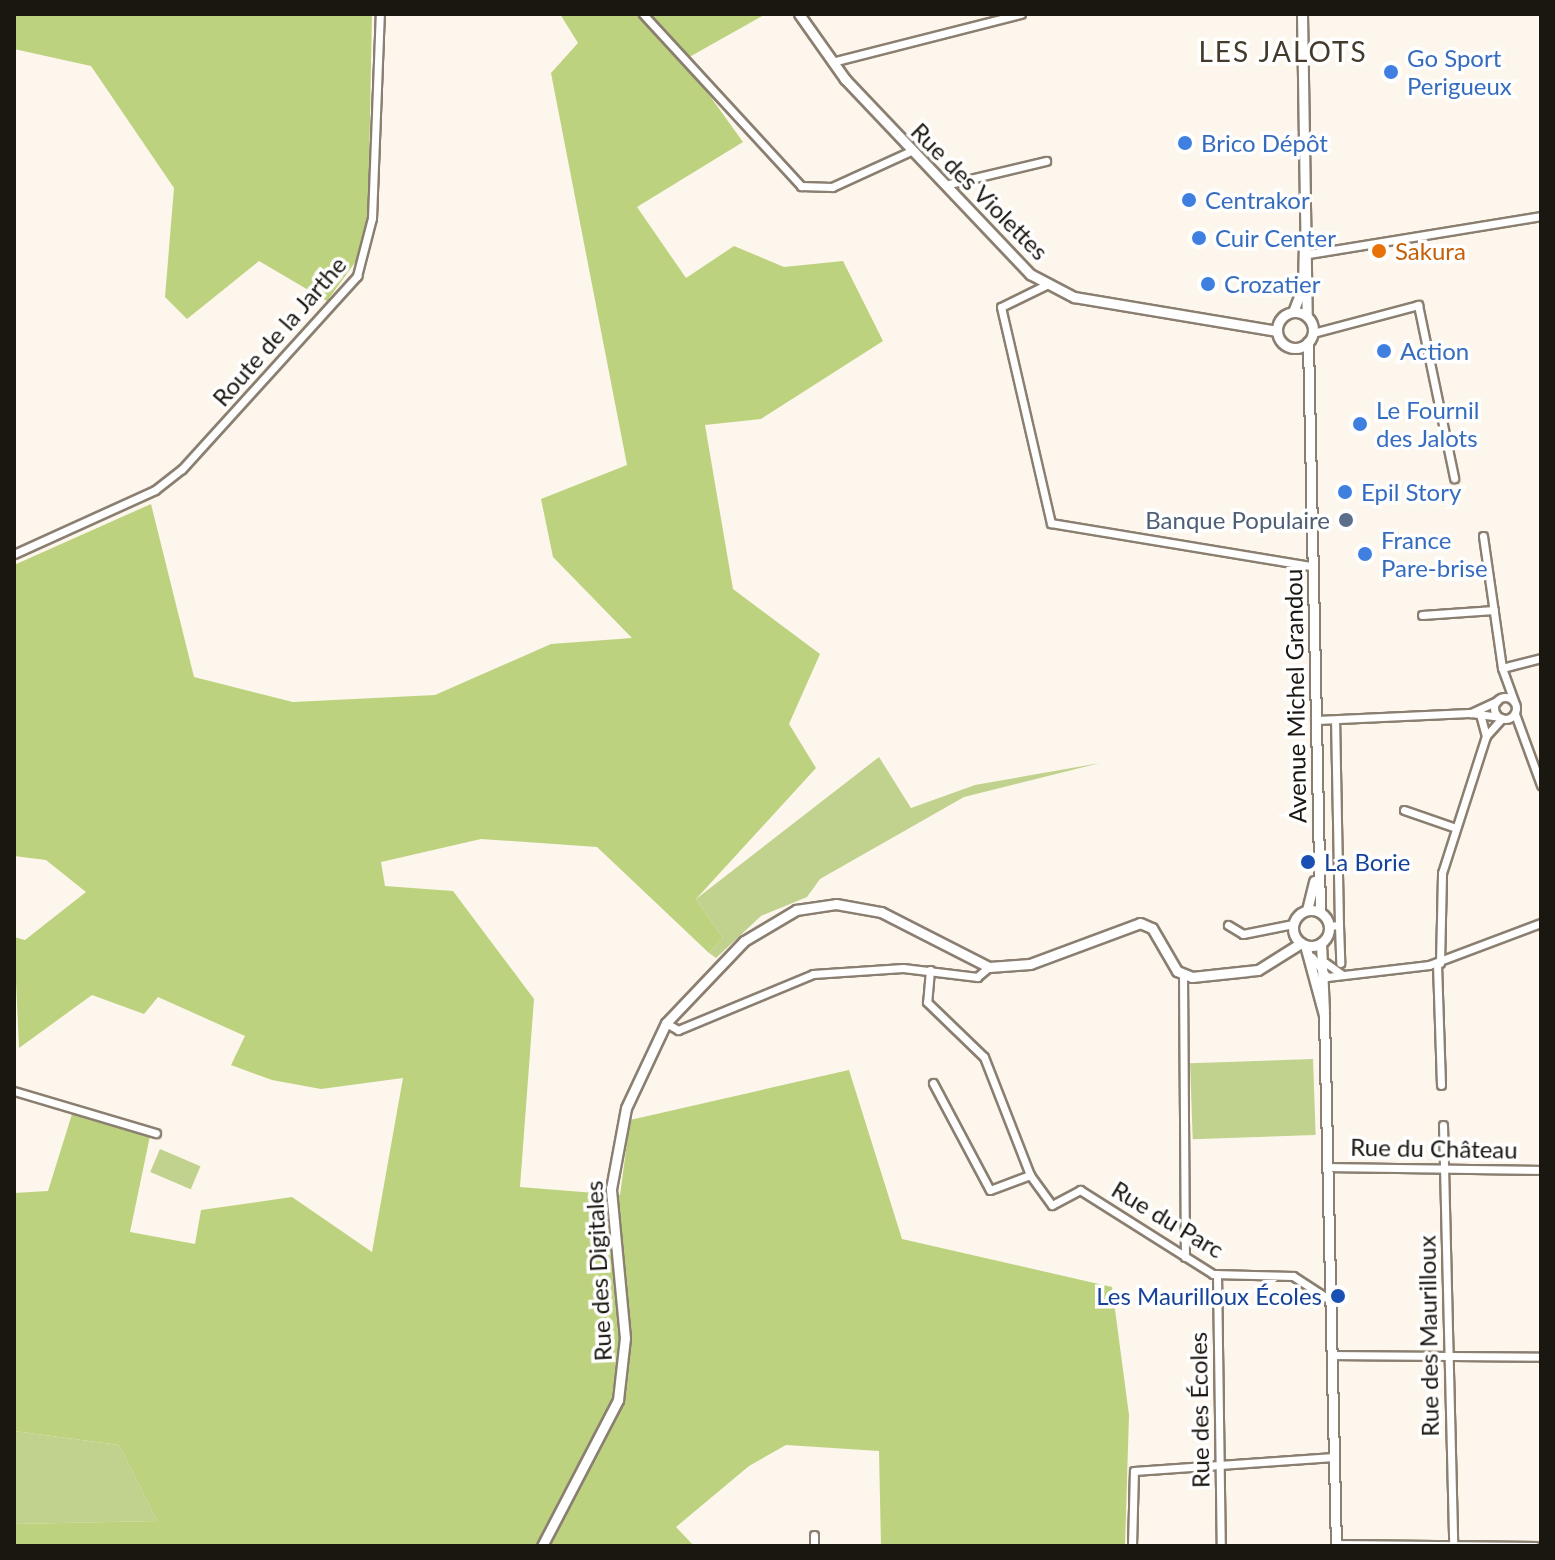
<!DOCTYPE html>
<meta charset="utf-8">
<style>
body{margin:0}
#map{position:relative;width:1555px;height:1560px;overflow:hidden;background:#fdf6ec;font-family:Lato,sans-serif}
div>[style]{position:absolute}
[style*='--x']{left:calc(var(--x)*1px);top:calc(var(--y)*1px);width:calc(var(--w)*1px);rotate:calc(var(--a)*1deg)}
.green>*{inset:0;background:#c0d28d;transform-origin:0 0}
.forest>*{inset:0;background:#bdd27e}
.roads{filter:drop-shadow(2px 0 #8a7f70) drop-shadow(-2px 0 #8a7f70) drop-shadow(0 2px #8a7f70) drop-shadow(0 -2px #8a7f70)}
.street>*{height:7px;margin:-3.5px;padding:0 3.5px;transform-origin:3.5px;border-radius:3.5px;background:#fff}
.street>.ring{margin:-3.5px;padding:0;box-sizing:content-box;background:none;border:7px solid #fff;border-radius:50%}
.secondary>*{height:9px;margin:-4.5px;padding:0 4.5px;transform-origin:4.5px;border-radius:4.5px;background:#fff}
.secondary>.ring{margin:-4.5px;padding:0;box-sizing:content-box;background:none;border:9px solid #fff;border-radius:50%}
.dots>*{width:22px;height:22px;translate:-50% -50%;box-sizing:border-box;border:4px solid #fff;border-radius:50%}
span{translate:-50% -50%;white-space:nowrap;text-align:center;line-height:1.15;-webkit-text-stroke:7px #fff;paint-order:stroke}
.shop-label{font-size:24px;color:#366cbe}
.left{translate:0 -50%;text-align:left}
.street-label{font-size:24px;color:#1a1610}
.food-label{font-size:24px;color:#c56008}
.service-label{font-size:24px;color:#4e5e75}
.right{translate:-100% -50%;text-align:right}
.transit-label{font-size:24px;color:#164399}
.quarter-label{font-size:28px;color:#443b2d;letter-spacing:2px}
.frame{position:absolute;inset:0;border:16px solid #1a1610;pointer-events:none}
</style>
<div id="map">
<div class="green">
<div style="clip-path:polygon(879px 757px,911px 808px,975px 785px,1100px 763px,964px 797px,820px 879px,807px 897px,761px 916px,716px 958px,709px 953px,723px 938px,696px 899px)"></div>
<div style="left:1313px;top:1059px;width:76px;height:123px;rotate:88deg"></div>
<div style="left:160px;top:1149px;width:44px;height:25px;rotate:23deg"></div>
<div style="clip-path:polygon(14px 1431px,119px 1445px,157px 1521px,14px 1524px)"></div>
</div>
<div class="forest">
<div style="clip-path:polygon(14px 14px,372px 14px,368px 222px,359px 257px,327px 301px,259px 261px,187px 319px,165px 297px,174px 188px,91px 66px,14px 49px)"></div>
<div style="clip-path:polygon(560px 14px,766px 14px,684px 60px,743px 142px,637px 207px,686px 278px,734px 246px,784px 267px,843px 261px,883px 341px,761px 419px,705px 425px,733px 589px,820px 654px,789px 724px,816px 768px,696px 899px,723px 938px,709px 953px,597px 847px,481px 839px,381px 862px,385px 886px,453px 891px,534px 999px,520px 1187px,620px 1195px,630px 1120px,849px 1070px,902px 1239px,1112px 1287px,1129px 1415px,1125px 1546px,881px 1546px,879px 1451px,786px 1445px,749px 1466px,676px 1527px,694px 1546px,14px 1546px,14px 1524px,157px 1521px,119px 1445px,14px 1431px,14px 1193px,48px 1191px,72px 1114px,150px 1136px,130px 1232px,195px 1244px,201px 1210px,292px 1197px,372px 1252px,403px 1078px,321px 1089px,272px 1080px,231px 1065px,245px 1036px,158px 997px,144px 1014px,92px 995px,19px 1048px,14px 937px,25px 940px,86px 892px,46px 860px,14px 856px,14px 565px,151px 504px,194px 677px,293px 702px,435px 695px,551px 644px,632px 638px,553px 557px,541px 499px,627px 465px,551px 73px,578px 43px)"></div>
</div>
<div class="roads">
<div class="street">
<div style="--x:643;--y:14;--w:234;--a:47.4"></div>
<div style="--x:801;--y:186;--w:31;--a:2"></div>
<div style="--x:832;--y:187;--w:87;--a:-24.5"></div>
<div style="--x:832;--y:62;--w:195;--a:-14.3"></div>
<div style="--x:945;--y:185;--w:104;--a:-13.4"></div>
<div style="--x:1309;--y:254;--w:235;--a:-9.3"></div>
<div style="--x:1048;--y:284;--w:52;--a:153.9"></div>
<div style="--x:1001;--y:307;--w:222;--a:77"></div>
<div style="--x:1051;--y:523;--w:264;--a:9.4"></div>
<div style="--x:1313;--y:333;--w:109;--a:-14.9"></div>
<div style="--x:1418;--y:305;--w:177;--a:78.2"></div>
<div style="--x:1483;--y:536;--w:133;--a:81.8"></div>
<div style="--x:1502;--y:668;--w:35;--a:70"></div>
<div style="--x:14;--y:554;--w:155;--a:-24.4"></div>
<div style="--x:155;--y:490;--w:34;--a:-38"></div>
<div style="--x:182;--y:469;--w:261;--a:-47.8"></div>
<div style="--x:357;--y:276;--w:60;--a:-75.5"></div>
<div style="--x:372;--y:218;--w:204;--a:-87.8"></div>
<div style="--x:1422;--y:615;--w:72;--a:-4"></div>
<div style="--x:1502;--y:668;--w:40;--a:-14.4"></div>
<div class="ring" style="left:1494px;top:697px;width:15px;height:15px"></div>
<div style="--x:1497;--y:701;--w:29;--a:155"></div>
<div style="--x:1471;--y:713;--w:28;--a:8"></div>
<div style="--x:1480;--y:714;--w:23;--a:75"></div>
<div style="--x:1486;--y:736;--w:24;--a:-48"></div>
<div style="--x:1515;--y:714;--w:76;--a:69.9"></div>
<div style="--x:1315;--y:720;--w:156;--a:-2.6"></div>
<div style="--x:1404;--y:810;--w:55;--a:19.1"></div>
<div style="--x:1228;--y:925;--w:17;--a:31"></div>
<div style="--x:1243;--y:934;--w:51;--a:-11.3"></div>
<div style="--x:1339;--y:925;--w:38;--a:88"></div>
<div style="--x:1329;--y:926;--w:10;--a:-6"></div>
<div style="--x:1339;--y:925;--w:205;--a:-91.1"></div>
<div style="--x:1312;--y:957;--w:25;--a:53"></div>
<div style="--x:1327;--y:977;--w:103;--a:-6.7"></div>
<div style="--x:1429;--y:965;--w:120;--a:-20.6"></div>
<div style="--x:1326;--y:963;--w:19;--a:36"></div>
<div style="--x:1440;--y:963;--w:90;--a:-88.7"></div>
<div style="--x:1442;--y:873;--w:144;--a:-72.2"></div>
<div style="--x:1437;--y:964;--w:121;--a:88.1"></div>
<div style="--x:930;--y:970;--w:32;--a:95"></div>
<div style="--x:927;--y:1002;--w:79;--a:44"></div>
<div style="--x:984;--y:1057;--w:127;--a:68.7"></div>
<div style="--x:1030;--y:1175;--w:37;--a:54"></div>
<div style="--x:1052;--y:1205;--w:32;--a:-28"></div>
<div style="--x:1080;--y:1190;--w:157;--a:32.3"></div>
<div style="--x:1213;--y:1274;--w:80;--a:1.4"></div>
<div style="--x:1293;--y:1276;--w:44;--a:33"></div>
<div style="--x:1183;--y:975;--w:282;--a:89.6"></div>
<div style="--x:666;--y:1023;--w:14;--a:30"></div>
<div style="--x:678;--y:1030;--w:146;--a:-22.5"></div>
<div style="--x:813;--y:974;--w:90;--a:-3.8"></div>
<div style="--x:903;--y:968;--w:75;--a:6.9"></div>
<div style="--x:977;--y:977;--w:16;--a:-40"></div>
<div style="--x:933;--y:1083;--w:121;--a:62"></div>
<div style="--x:990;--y:1190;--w:43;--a:-20.6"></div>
<div style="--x:14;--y:1091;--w:148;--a:16.5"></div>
<div style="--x:1443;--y:1125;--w:421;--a:88.6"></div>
<div style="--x:1327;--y:1167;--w:214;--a:0.8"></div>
<div style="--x:1217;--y:1274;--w:272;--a:89.2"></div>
<div style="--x:1331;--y:1355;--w:210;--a:0.5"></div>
<div style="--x:814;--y:1535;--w:11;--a:90"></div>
<div style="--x:1336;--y:1544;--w:199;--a:0.6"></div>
<div style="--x:1132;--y:1546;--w:75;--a:-88.5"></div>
<div style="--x:1134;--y:1471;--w:200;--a:-4"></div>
</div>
<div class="secondary">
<div style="--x:799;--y:14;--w:80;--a:54.7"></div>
<div style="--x:845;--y:79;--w:269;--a:46.5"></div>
<div style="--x:1030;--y:274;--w:50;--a:27.6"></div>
<div style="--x:1074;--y:297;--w:206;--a:9.5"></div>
<div style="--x:1302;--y:14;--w:302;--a:89.1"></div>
<div style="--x:1293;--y:312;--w:28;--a:-69"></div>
<div style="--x:1303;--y:286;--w:44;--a:-88.7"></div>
<div class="ring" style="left:1277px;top:312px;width:27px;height:27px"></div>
<div style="--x:1308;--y:342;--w:570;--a:88.79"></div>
<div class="ring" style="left:1293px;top:910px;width:27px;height:27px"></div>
<div style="--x:1307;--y:910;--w:30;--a:-76"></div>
<div style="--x:1321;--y:943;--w:68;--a:87.5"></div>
<div style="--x:1305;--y:945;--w:73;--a:74.8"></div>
<div style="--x:1324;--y:1015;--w:531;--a:88.71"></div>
<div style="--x:542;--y:1546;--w:165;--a:-62.5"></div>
<div style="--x:618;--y:1400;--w:62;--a:-83.6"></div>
<div style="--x:625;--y:1338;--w:150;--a:-95.4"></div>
<div style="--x:611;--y:1189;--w:82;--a:-79.5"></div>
<div style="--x:626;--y:1108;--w:94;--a:-64.8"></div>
<div style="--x:666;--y:1023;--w:113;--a:-46.4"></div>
<div style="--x:744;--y:941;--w:61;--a:-30.8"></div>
<div style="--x:796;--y:910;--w:40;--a:-8.5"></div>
<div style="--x:836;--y:904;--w:46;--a:10.1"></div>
<div style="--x:881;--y:912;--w:121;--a:27"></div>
<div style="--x:989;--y:967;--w:41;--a:-4.2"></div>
<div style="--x:1030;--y:964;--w:117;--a:-20.4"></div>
<div style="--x:1140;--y:923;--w:13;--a:23"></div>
<div style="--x:1152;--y:928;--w:50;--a:59.8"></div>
<div style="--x:1177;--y:971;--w:16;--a:22"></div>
<div style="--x:1192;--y:977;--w:66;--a:-6.1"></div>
<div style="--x:1258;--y:970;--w:51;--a:-32.1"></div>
</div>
</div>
<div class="dots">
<div style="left:1391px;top:72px;background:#3f7fe0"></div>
<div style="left:1185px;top:143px;background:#3f7fe0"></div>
<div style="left:1189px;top:200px;background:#3f7fe0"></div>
<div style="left:1199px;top:238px;background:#3f7fe0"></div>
<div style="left:1379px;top:251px;background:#e8710a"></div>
<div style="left:1208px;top:284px;background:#3f7fe0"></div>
<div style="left:1384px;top:351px;background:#3f7fe0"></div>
<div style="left:1360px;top:424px;background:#3f7fe0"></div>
<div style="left:1345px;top:492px;background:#3f7fe0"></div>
<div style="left:1346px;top:520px;background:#5c6f8a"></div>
<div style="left:1365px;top:554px;background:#3f7fe0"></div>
<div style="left:1308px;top:862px;background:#1a4fb4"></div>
<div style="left:1338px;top:1296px;background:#1a4fb4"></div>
</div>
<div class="shop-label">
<span class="left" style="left:1407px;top:72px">Go Sport<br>Perigueux</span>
<span class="left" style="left:1201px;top:143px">Brico Dépôt</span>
<span class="left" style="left:1205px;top:200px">Centrakor</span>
<span class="left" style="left:1215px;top:238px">Cuir Center</span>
<span class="left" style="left:1224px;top:284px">Crozatier</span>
<span class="left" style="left:1400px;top:351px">Action</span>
<span class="left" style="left:1376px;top:424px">Le Fournil<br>des Jalots</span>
<span class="left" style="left:1361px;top:492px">Epil Story</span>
<span class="left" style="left:1381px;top:554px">France<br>Pare-brise</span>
</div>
<div class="street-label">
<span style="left:980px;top:191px;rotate:45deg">Rue des Violettes</span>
<span style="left:279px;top:331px;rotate:-49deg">Route de la Jarthe</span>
<span style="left:1295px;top:696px;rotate:-91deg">Avenue Michel Grandou</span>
<span style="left:1434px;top:1148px;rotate:1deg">Rue du Château</span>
<span style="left:1168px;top:1219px;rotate:31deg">Rue du Parc</span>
<span style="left:598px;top:1271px;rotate:-93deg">Rue des Digitales</span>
<span style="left:1428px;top:1336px;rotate:-91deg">Rue des Maurilloux</span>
<span style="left:1199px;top:1410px;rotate:-91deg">Rue des Écoles</span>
</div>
<div class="food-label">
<span class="left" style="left:1395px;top:251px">Sakura</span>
</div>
<div class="service-label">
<span class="right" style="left:1330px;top:520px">Banque Populaire</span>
</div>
<div class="transit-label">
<span class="left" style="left:1324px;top:862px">La Borie</span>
<span class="right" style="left:1322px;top:1296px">Les Maurilloux Écoles</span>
</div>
<div class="quarter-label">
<span style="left:1283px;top:51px">LES JALOTS</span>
</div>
<div class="frame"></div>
</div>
